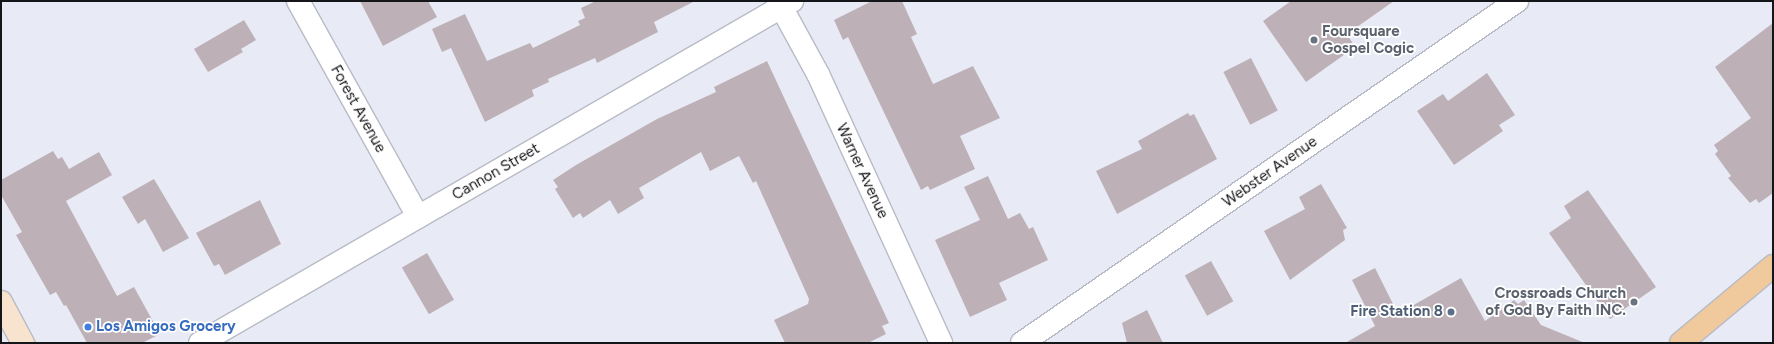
<!DOCTYPE html>
<style>
body{margin:0}
#map{position:relative;width:1774px;height:344px;overflow:hidden;background:#e8ebf6;font-family:Figtree,sans-serif}
div>[style]{position:absolute}
[style*='--x']{left:calc(var(--x)*1px);top:calc(var(--y)*1px);width:calc(var(--w)*1px);rotate:calc(var(--a)*1deg)}
.building>*{inset:0;background:#bdb1b7;transform-origin:0 0}
.roads{filter:drop-shadow(1px 0 #b8bbc5) drop-shadow(-1px 0 #b8bbc5) drop-shadow(0 1px #b8bbc5) drop-shadow(0 -1px #b8bbc5)}
.street>*{height:22px;margin:-11px;padding:0 11px;transform-origin:11px;border-radius:11px;background:#fff}
.secondary>*{height:22px;margin:-11px;padding:0 11px;transform-origin:11px;border-radius:11px;background:#f8e4ce}
.primary>*{height:22px;margin:-11px;padding:0 11px;transform-origin:11px;border-radius:11px;background:#f0c99d}
.dots>*{width:11px;height:11px;translate:-50% -50%;box-sizing:border-box;border:2px solid #fff;border-radius:50%}
span{translate:-50% -50%;white-space:nowrap;text-align:center;line-height:1.15;-webkit-text-stroke:3.5px #fff;paint-order:stroke}
.worship-label{font-size:15px;color:#5b616d;font-weight:700}
.left{translate:0 -50%;text-align:left}
.right{translate:-100% -50%;text-align:right}
.street-label{font-size:15px;color:#151619}
.service-label{font-size:15px;color:#4e5e75;font-weight:700}
.shop-label{font-size:15px;color:#366cbe;font-weight:700}
.frame{position:absolute;inset:0;border:2px solid #151619;pointer-events:none}
</style>
<div id="map">
<div class="building">
<div style="clip-path:polygon(360px 1px,428px 1px,437px 17px,383px 46px)"></div>
<div style="clip-path:polygon(596px 1px,695px 1px,654px 22px,658px 32px,597px 63px,595px 58px,548px 79px,549px 82px,532px 90px,534px 96px,485px 122px,451px 48px,442px 52px,432px 29px,465px 14px,487px 61px,530px 43px,533px 48px,580px 25px,578px 21px,585px 18px,581px 8px)"></div>
<div style="clip-path:polygon(872px 1px,902px 1px,917px 34px,911px 37px,933px 84px,973px 66px,1000px 118px,960px 136px,975px 169px,930px 190px,928px 186px,921px 190px,848px 37px,843px 40px,834px 20px)"></div>
<div style="clip-path:polygon(1291px 1px,1394px 1px,1347px 34px,1355px 47px,1306px 82px,1263px 21px)"></div>
<div style="clip-path:polygon(244px 20px,256px 40px,241px 49px,243px 52px,208px 72px,194px 49px)"></div>
<div style="clip-path:polygon(1773px 23px,1773px 193px,1759px 203px,1756px 199px,1750px 203px,1728px 178px,1731px 176px,1715px 154px,1718px 151px,1714px 145px,1751px 118px,1715px 67px)"></div>
<div style="left:1251px;top:58px;width:59px;height:31px;rotate:63deg"></div>
<div style="clip-path:polygon(767px 61px,889px 323px,882px 326px,886px 334px,868px 343px,785px 343px,774px 320px,808px 304px,809px 299px,756px 181px,753px 183px,739px 156px,710px 171px,701px 152px,639px 188px,644px 198px,618px 214px,610px 200px,583px 218px,580px 213px,573px 218px,555px 189px,558px 187px,553px 180px,576px 165px,657px 119px,716px 92px,714px 87px)"></div>
<div style="clip-path:polygon(1487px 73px,1515px 115px,1499px 125px,1503px 131px,1454px 165px,1417px 111px,1443px 94px,1448px 101px)"></div>
<div style="clip-path:polygon(1188px 113px,1190px 116px,1194px 114px,1217px 159px,1117px 214px,1096px 171px,1142px 149px,1138px 141px)"></div>
<div style="clip-path:polygon(53px 151px,58px 159px,62px 157px,69px 169px,99px 152px,112px 175px,66px 201px,117px 296px,134px 287px,160px 334px,142px 343px,87px 343px,66px 305px,64px 306px,56px 292px,50px 295px,16px 235px,22px 232px,1px 195px,1px 180px)"></div>
<div style="clip-path:polygon(988px 176px,1008px 219px,1020px 213px,1029px 229px,1033px 227px,1048px 260px,999px 283px,1007px 300px,970px 317px,935px 240px,980px 220px,964px 187px)"></div>
<div style="clip-path:polygon(154px 179px,189px 238px,163px 252px,145px 219px,138px 224px,122px 197px)"></div>
<div style="clip-path:polygon(1321px 184px,1347px 228px,1343px 230px,1345px 240px,1290px 280px,1264px 231px,1305px 209px,1299px 197px)"></div>
<div style="clip-path:polygon(1588px 190px,1656px 287px,1610px 319px,1549px 233px,1571px 218px,1564px 206px)"></div>
<div style="clip-path:polygon(260px 200px,281px 244px,225px 275px,219px 264px,214px 266px,196px 233px)"></div>
<div style="left:427px;top:253px;width:54px;height:29px;rotate:60deg"></div>
<div style="left:1211px;top:261px;width:46px;height:30px;rotate:61deg"></div>
<div style="clip-path:polygon(1375px 268px,1398px 314px,1461px 278px,1485px 321px,1514px 300px,1518px 304px,1524px 300px,1541px 325px,1585px 343px,1345px 343px,1375px 326px,1352px 280px)"></div>
<div style="clip-path:polygon(1147px 310px,1163px 343px,1127px 343px,1122px 323px)"></div>
</div>
<div class="roads">
<div class="street">
<div style="--x:298;--y:1;--w:247;--a:60.9"></div>
<div style="--x:778;--y:1;--w:83;--a:61.3"></div>
<div style="--x:818;--y:74;--w:296;--a:65.4"></div>
<div style="--x:200;--y:343;--w:684;--a:-30.02"></div>
<div style="--x:1022;--y:343;--w:602;--a:-34.64"></div>
</div>
<div class="secondary">
<div style="--x:1;--y:302;--w:47;--a:61.8"></div>
</div>
<div class="primary">
<div style="--x:1681;--y:343;--w:120;--a:-39.9"></div>
</div>
</div>
<div class="dots">
<div style="left:1314px;top:40px;background:#6b7280"></div>
<div style="left:1634px;top:302px;background:#6b7280"></div>
<div style="left:1451px;top:312px;background:#5c6f8a"></div>
<div style="left:88px;top:327px;background:#3f7fe0"></div>
</div>
<div class="worship-label">
<span class="left" style="left:1322px;top:40px">Foursquare<br>Gospel Cogic</span>
<span class="right" style="left:1626px;top:302px">Crossroads Church<br>of God By Faith INC.</span>
</div>
<div class="street-label">
<span style="left:358px;top:109px;rotate:61deg">Forest Avenue</span>
<span style="left:862px;top:171px;rotate:65deg">Warner Avenue</span>
<span style="left:496px;top:172px;rotate:-30deg">Cannon Street</span>
<span style="left:1270px;top:172px;rotate:-35deg">Webster Avenue</span>
</div>
<div class="service-label">
<span class="right" style="left:1443px;top:312px">Fire Station 8</span>
</div>
<div class="shop-label">
<span class="left" style="left:96px;top:327px">Los Amigos Grocery</span>
</div>
<div class="frame"></div>
</div>
